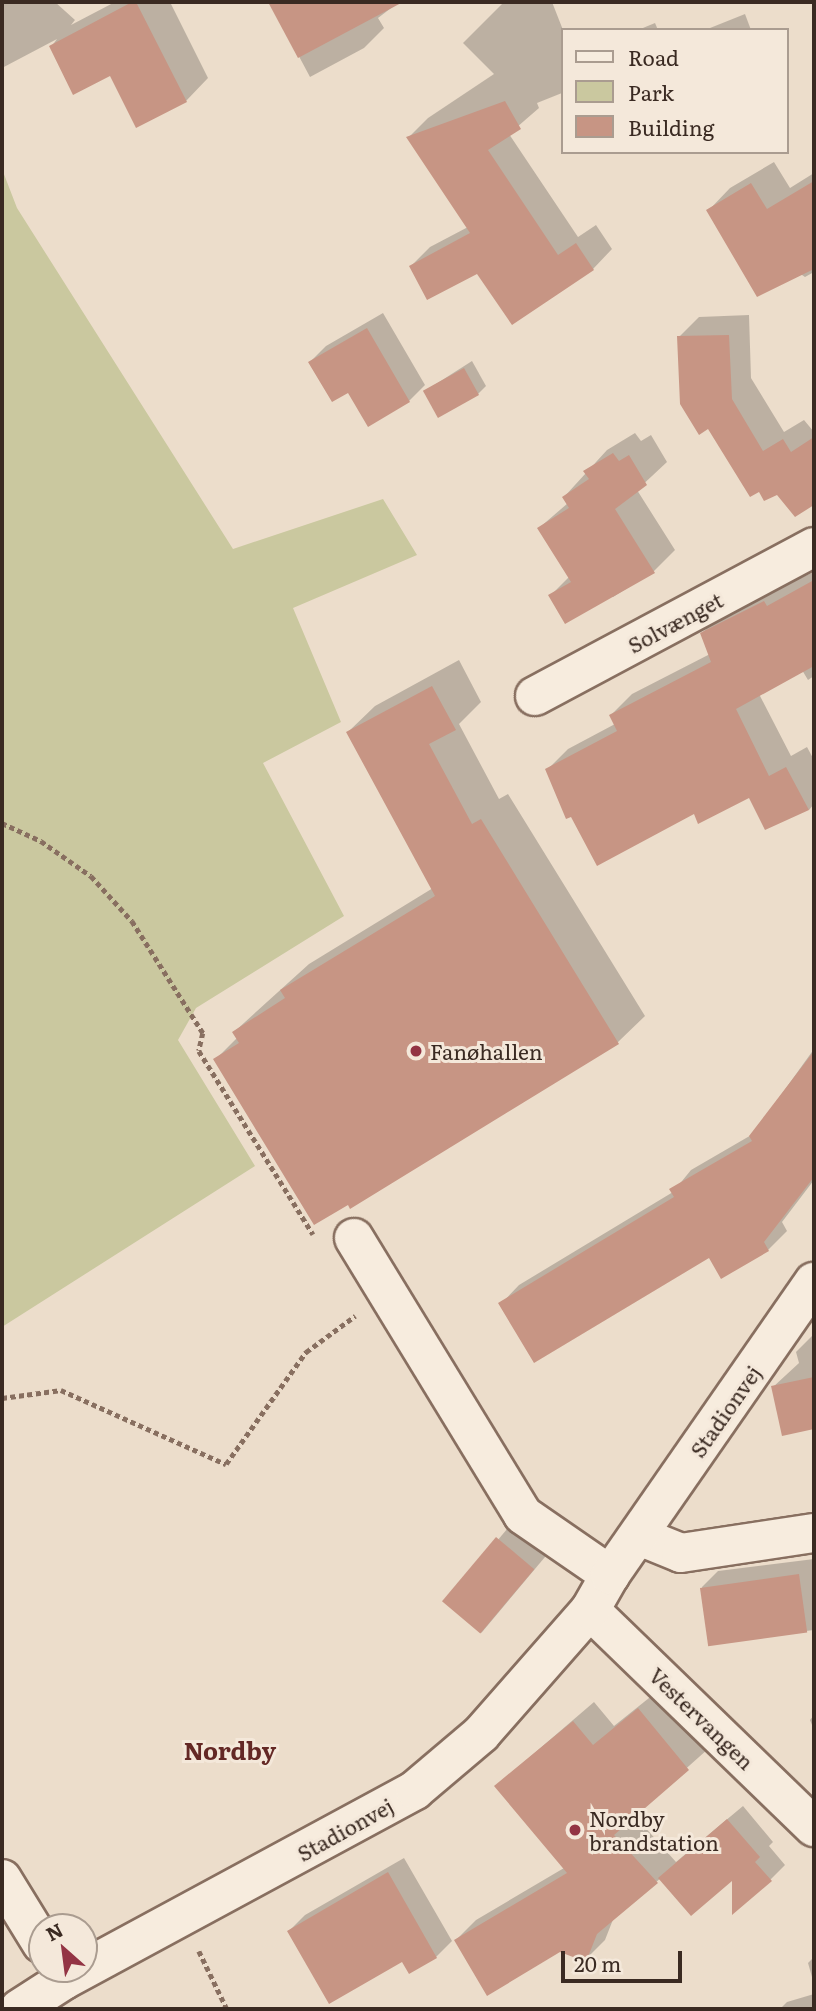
<!DOCTYPE html>
<meta charset="utf-8">
<style>
body{margin:0}
#map{position:relative;width:816px;height:2011px;overflow:hidden;background:#ecddcb;font-family:Literata,serif}
div>[style]{position:absolute}
[style*='--x']{left:calc(var(--x)*1px);top:calc(var(--y)*1px);width:calc(var(--w)*1px);rotate:calc(var(--a)*1deg)}
.green>*{inset:0;background:#cac89f}
.shadow>*{inset:0;background:#0003;transform-origin:0 0}
.building>*{inset:0;background:#c79584;transform-origin:0 0}
.path>*{height:4.5px;margin-top:-2.25px;transform-origin:0;background:repeating-linear-gradient(90deg,#886f60 0 5px,transparent 0 8.5px)}
.roads{filter:drop-shadow(2px 0 #886f60) drop-shadow(-2px 0 #886f60) drop-shadow(0 2px #886f60) drop-shadow(0 -2px #886f60)}
.minor>*{height:38px;margin:-19px;padding:0 19px;transform-origin:19px;border-radius:19px;background:#f7ecde}
.dots>*{width:19px;height:19px;translate:-50% -50%;box-sizing:border-box;border:4px solid #f4e8da;border-radius:50%}
span{translate:-50% -50%;white-space:nowrap;text-align:center;line-height:1.15;-webkit-text-stroke:6px #f4e8da;paint-order:stroke}
.street-label{font-size:21px;color:#3a2a22}
.poi-label{font-size:21px;color:#3a2a22}
.left{translate:0 -50%;text-align:left}
.quarter-label{font-size:24px;color:#642825;font-weight:700}
.frame{position:absolute;inset:0;border:4px solid #3a2a22;pointer-events:none}
.legend{position:absolute;left:561px;top:28px;width:228px;height:126px;box-sizing:border-box;background:#f4e8da;border:2px solid #aa9c90;margin:0;padding:9px 12px;list-style:none;font-size:21px;color:#3a2a22}
.legend li{display:flex;align-items:center;gap:14px;height:35px}
.legend b{width:35px;border:2px solid #aa9c90}
.north{position:absolute;left:28px;top:1913px;width:70px;height:70px;box-sizing:border-box;background:#f4e8da;border:2px solid #aa9c90;border-radius:50%;rotate:332deg;font-size:19px;font-weight:700;line-height:28px;text-align:center;color:#3a2a22}
.north::after{content:'';display:block;margin:auto;width:24px;height:32px;background:#933444;clip-path:polygon(50% 0,100% 100%,50% 72%,0 100%)}
.scale{position:absolute;left:561px;top:1951px;width:121px;height:32px;box-sizing:border-box;border:4px solid #3a2a22;border-top:0;padding-left:9px;font-size:21px;line-height:24px;white-space:nowrap;color:#3a2a22;-webkit-text-stroke:5px #f4e8da;paint-order:stroke}
</style>
<div id="map">
<div class="green">
<div style="clip-path:polygon(2px 169px,17px 208px,233px 549px,383px 499px,417px 555px,293px 608px,341px 722px,263px 763px,344px 916px,196px 1008px,178px 1040px,255px 1166px,2px 1327px)"></div>
</div>
<div class="shadow">
<div style="clip-path:polygon(2px 2px,55px 2px,75px 20px,71px 25px,115px 2px,170px 2px,208px 78px,186px 101px,51px 47px,57px 39px,2px 68px)"></div>
<div style="clip-path:polygon(270px 2px,399px 2px,378px 18px,384px 28px,364px 48px,310px 77px)"></div>
<div style="clip-path:polygon(504px 2px,552px 2px,563px 30px,562px 93px,537px 103px,539px 108px,509px 134px,578px 237px,596px 225px,612px 249px,593px 269px,478px 271px,411px 266px,430px 247px,468px 227px,408px 138px,428px 118px,494px 74px,463px 43px)"></div>
<div style="clip-path:polygon(745px 14px,751px 30px,705px 30px)"></div>
<div style="clip-path:polygon(655px 23px,658px 30px,638px 30px)"></div>
<div style="clip-path:polygon(774px 162px,790px 188px,814px 173px,814px 272px,805px 277px,708px 211px,730px 188px)"></div>
<div style="clip-path:polygon(383px 313px,425px 385px,409px 401px,369px 425px,349px 390px,310px 362px,326px 346px)"></div>
<div style="clip-path:polygon(749px 315px,751px 378px,784px 432px,804px 420px,814px 432px,814px 503px,796px 514px,679px 337px,699px 317px)"></div>
<div style="clip-path:polygon(472px 361px,486px 386px,478px 394px,425px 391px)"></div>
<div style="clip-path:polygon(635px 433px,641px 441px,651px 435px,667px 462px,637px 490px,675px 550px,653px 572px,613px 597px,550px 596px,570px 576px,539px 528px,568px 503px,564px 497px,607px 450px)"></div>
<div style="clip-path:polygon(814px 572px,814px 676px,808px 680px,802px 670px,759px 694px,791px 756px,807px 747px,814px 760px,814px 804px,809px 810px,750px 796px,694px 812px,547px 770px,568px 749px,615px 724px,611px 715px,632px 694px,710px 654px,702px 633px,723px 612px)"></div>
<div style="clip-path:polygon(459px 660px,481px 702px,459px 724px,499px 799px,508px 794px,645px 1016px,618px 1042px,351px 1206px,215px 1060px,238px 1037px,234px 1032px,309px 964px,433px 888px,348px 732px,375px 706px)"></div>
<div style="clip-path:polygon(814px 1049px,814px 1180px,782px 1222px,787px 1231px,768px 1250px,709px 1255px,501px 1304px,519px 1285px,673px 1192px,691px 1170px,753px 1134px)"></div>
<div style="clip-path:polygon(814px 1334px,814px 1427px,783px 1434px,773px 1387px,799px 1363px,796px 1352px)"></div>
<div style="left:513px;top:1522px;width:47px;height:105px;rotate:40deg"></div>
<div style="clip-path:polygon(814px 1559px,814px 1630px,709px 1643px,702px 1587px,718px 1571px)"></div>
<div style="clip-path:polygon(659px 1690px,708px 1749px,634px 1815px,676px 1862px,743px 1806px,773px 1842px,769px 1846px,785px 1865px,770px 1880px,661px 1878px,614px 1917px,605px 1940px,585px 1960px,560px 1950px,456px 1940px,476px 1920px,564px 1868px,496px 1786px,594px 1702px,614px 1726px)"></div>
<div style="clip-path:polygon(814px 1715px,814px 1730px,810px 1720px)"></div>
<div style="clip-path:polygon(404px 1858px,452px 1941px,436px 1957px,410px 1971px,403px 1960px,289px 1931px,305px 1915px)"></div>
<div style="clip-path:polygon(814px 1957px,814px 1984px,808px 1963px)"></div>
<div style="clip-path:polygon(814px 1994px,814px 2009px,780px 2009px,787px 2002px)"></div>
</div>
<div class="building">
<div style="clip-path:polygon(132px 2px,136px 2px,187px 102px,136px 128px,110px 76px,73px 95px,49px 46px)"></div>
<div style="clip-path:polygon(268px 2px,403px 2px,298px 58px)"></div>
<div style="clip-path:polygon(505px 101px,521px 129px,488px 150px,558px 255px,576px 243px,594px 270px,512px 325px,477px 274px,427px 300px,409px 266px,470px 233px,406px 137px)"></div>
<div style="clip-path:polygon(814px 181px,814px 269px,757px 297px,706px 210px,751px 183px,767px 209px)"></div>
<div style="clip-path:polygon(367px 328px,410px 402px,368px 427px,348px 393px,332px 402px,308px 362px)"></div>
<div style="clip-path:polygon(729px 335px,732px 399px,763px 451px,783px 439px,791px 452px,814px 437px,814px 505px,795px 517px,777px 495px,764px 501px,759px 492px,750px 497px,708px 429px,699px 435px,680px 404px,677px 336px)"></div>
<div style="left:464px;top:368px;width:31px;height:47px;rotate:61deg"></div>
<div style="clip-path:polygon(613px 453px,619px 461px,629px 455px,647px 485px,615px 509px,655px 573px,565px 624px,548px 595px,571px 582px,537px 528px,569px 508px,562px 497px,589px 479px,583px 471px)"></div>
<div style="clip-path:polygon(814px 580px,814px 666px,736px 709px,769px 776px,786px 767px,809px 810px,765px 830px,749px 798px,698px 824px,694px 814px,597px 866px,571px 817px,566px 819px,545px 769px,617px 731px,609px 715px,711px 662px,700px 633px,764px 601px,767px 606px)"></div>
<div style="clip-path:polygon(432px 686px,456px 730px,429px 744px,472px 824px,481px 819px,619px 1044px,350px 1209px,348px 1205px,314px 1225px,213px 1059px,239px 1043px,232px 1032px,285px 998px,280px 990px,435px 896px,346px 732px)"></div>
<div style="clip-path:polygon(814px 1051px,814px 1177px,764px 1242px,769px 1251px,721px 1279px,709px 1258px,534px 1363px,498px 1303px,674px 1197px,669px 1189px,752px 1141px,749px 1136px)"></div>
<div style="clip-path:polygon(814px 1377px,814px 1429px,782px 1436px,771px 1386px)"></div>
<div style="left:496px;top:1537px;width:50px;height:84px;rotate:40deg"></div>
<div style="left:799px;top:1574px;width:59px;height:100px;rotate:82deg"></div>
<div style="clip-path:polygon(638px 1708px,689px 1770px,614px 1835px,658px 1883px,597px 1934px,586px 1962px,560px 1952px,487px 1996px,454px 1940px,567px 1873px,494px 1786px,573px 1721px,593px 1745px)"></div>
<div style="clip-path:polygon(727px 1819px,760px 1857px,755px 1862px,772px 1881px,732px 1915px,732px 1881px,691px 1916px,658px 1878px)"></div>
<div style="clip-path:polygon(388px 1872px,437px 1958px,409px 1974px,402px 1962px,329px 2004px,287px 1931px)"></div>
</div>
<div class="path">
<div style="--x:2;--y:823;--w:43;--a:24.8"></div>
<div style="--x:41;--y:841;--w:61;--a:35"></div>
<div style="--x:91;--y:876;--w:61;--a:47.7"></div>
<div style="--x:132;--y:921;--w:133;--a:57.6"></div>
<div style="--x:203;--y:1033;--w:18;--a:103"></div>
<div style="--x:199;--y:1051;--w:216;--a:58.1"></div>
<div style="--x:2;--y:1398;--w:60;--a:-7.7"></div>
<div style="--x:61;--y:1390;--w:181;--a:24.2"></div>
<div style="--x:226;--y:1464;--w:138;--a:-54.5"></div>
<div style="--x:306;--y:1352;--w:61;--a:-36.3"></div>
<div style="--x:199;--y:1951;--w:64;--a:64.2"></div>
</div>
<div class="roads">
<div class="minor">
<div style="--x:535;--y:696;--w:316;--a:-28.1"></div>
<div style="--x:354;--y:1238;--w:324;--a:58.6"></div>
<div style="--x:523;--y:1515;--w:106;--a:34.6"></div>
<div style="--x:639;--y:1536;--w:45;--a:22"></div>
<div style="--x:681;--y:1553;--w:134;--a:-8.6"></div>
<div style="--x:590;--y:1610;--w:312;--a:44.1"></div>
<div style="--x:2;--y:1879;--w:76;--a:58.4"></div>
<div style="--x:19;--y:2009;--w:54;--a:-32.8"></div>
<div style="--x:64;--y:1980;--w:399;--a:-28.4"></div>
<div style="--x:415;--y:1790;--w:87;--a:-40.3"></div>
<div style="--x:481;--y:1734;--w:165;--a:-48.7"></div>
<div style="--x:590;--y:1610;--w:40;--a:-60.3"></div>
<div style="--x:610;--y:1575;--w:357;--a:-55.2"></div>
</div>
</div>
<div class="dots">
<div style="left:416px;top:1051px;background:#933444"></div>
<div style="left:575px;top:1830px;background:#933444"></div>
</div>
<div class="street-label">
<span style="left:675px;top:622px;rotate:-28deg">Solvænget</span>
<span style="left:725px;top:1411px;rotate:-55deg">Stadionvej</span>
<span style="left:702px;top:1718px;rotate:44deg">Vestervangen</span>
<span style="left:345px;top:1829px;rotate:-29deg">Stadionvej</span>
</div>
<div class="poi-label">
<span class="left" style="left:430px;top:1051px">Fanøhallen</span>
<span class="left" style="left:589px;top:1830px">Nordby<br>brandstation</span>
</div>
<div class="quarter-label">
<span style="left:230px;top:1750px">Nordby</span>
</div>
<div class="frame"></div>
<ul class="legend">
<li><b style="height:9px;background:#f7ecde"></b>Road</li>
<li><b style="height:19px;background:#cac89f"></b>Park</li>
<li><b style="height:19px;background:#c79584"></b>Building</li>
</ul>
<div class="north">N</div>
<div class="scale">20 m</div>
</div>
